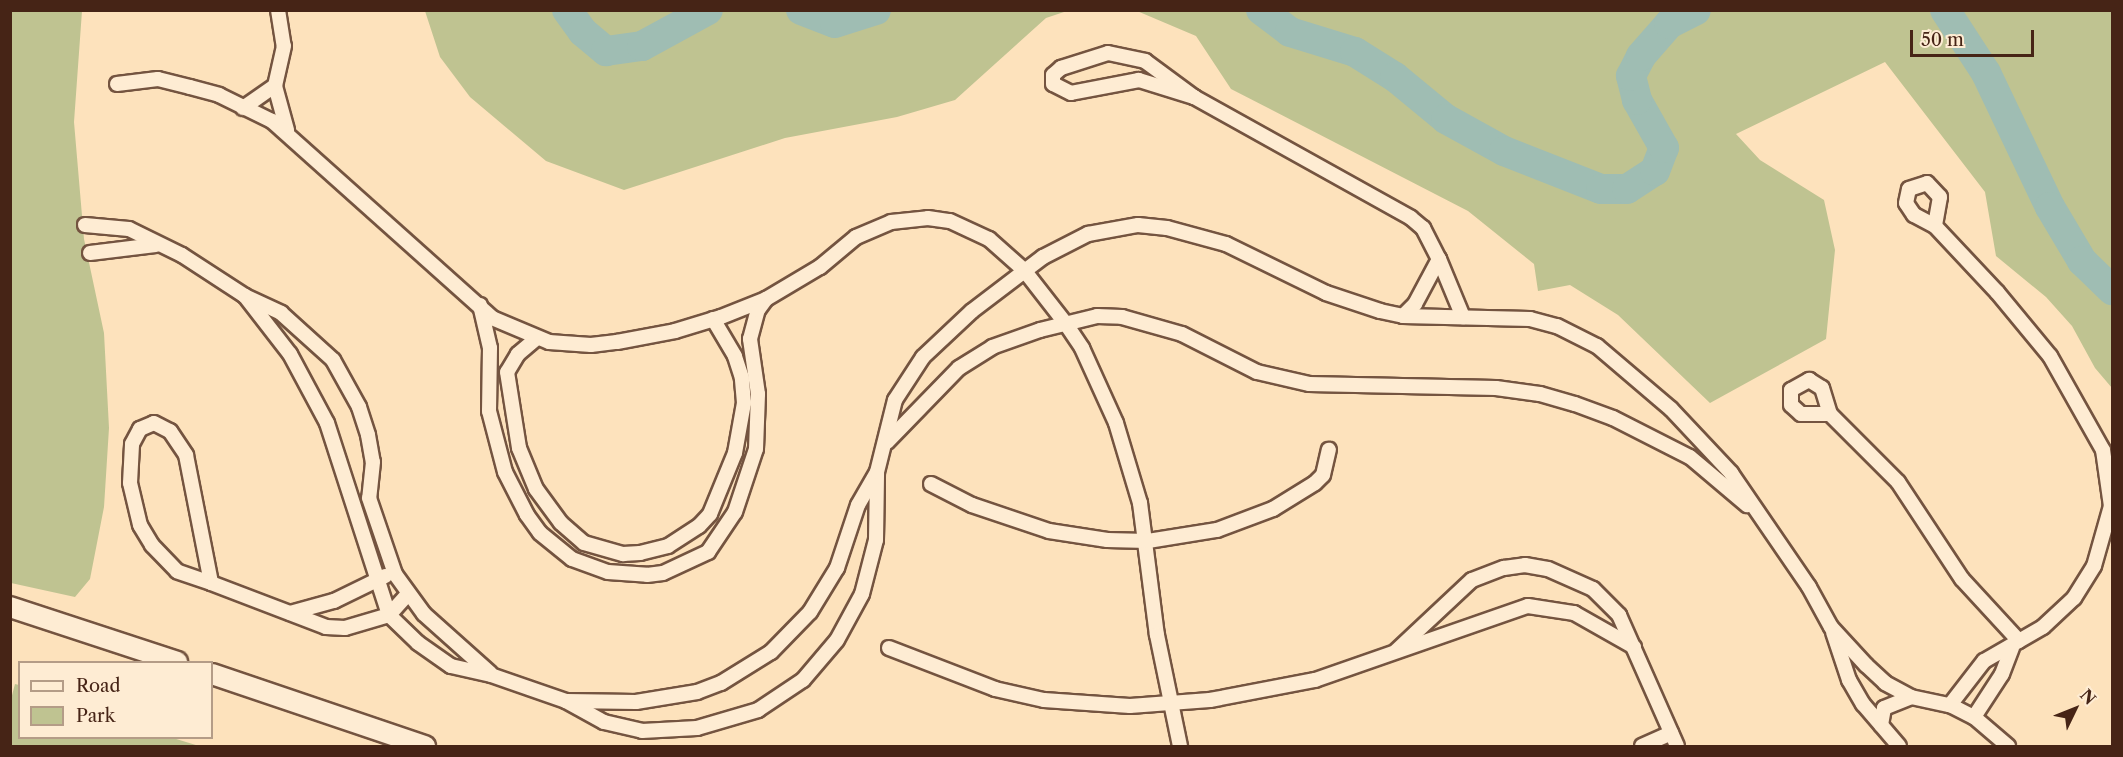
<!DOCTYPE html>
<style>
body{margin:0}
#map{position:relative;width:2123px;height:757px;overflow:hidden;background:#fde2bc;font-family:"Libre Caslon Text",serif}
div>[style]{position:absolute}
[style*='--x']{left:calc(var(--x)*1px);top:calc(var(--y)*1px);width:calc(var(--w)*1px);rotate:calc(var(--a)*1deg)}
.green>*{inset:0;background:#bfc391}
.river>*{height:30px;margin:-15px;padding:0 15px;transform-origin:15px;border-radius:15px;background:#9fbdb3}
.roads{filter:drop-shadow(2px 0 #745440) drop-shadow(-2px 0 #745440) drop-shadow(0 2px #745440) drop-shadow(0 -2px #745440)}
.minor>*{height:14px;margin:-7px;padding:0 7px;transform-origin:7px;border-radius:7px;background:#feecd3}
.secondary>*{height:20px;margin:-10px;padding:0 10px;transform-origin:10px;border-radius:10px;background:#feecd3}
span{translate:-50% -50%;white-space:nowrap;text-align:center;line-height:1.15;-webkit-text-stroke:5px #feecd3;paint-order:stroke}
.frame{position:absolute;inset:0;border:12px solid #462416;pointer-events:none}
.legend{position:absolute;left:18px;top:661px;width:195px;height:78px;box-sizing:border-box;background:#feecd3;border:2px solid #b49c87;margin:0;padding:8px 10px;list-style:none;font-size:18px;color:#462416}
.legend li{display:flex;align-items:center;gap:12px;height:30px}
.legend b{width:30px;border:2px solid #b49c87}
.north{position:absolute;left:2045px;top:679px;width:60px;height:60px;-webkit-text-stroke:4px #feecd3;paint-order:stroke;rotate:47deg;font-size:16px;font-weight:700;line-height:24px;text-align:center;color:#462416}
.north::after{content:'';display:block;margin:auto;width:21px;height:27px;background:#462416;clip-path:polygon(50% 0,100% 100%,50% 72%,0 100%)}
.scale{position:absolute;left:1910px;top:30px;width:124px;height:27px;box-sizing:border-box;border:3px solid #462416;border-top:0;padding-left:8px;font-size:18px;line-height:21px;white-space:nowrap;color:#462416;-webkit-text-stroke:4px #feecd3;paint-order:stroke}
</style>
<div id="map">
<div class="green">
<div style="clip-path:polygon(11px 11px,82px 11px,74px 122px,84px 239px,104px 333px,109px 428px,104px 507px,90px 579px,75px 597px,11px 583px)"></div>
<div style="clip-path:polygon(425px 11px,425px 10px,1067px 11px,1046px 18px,955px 100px,897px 117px,785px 138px,624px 190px,546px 161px,470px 97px,440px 57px)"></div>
<div style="clip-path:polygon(1137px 11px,2112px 11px,2112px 388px,2095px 368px,2072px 326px,2046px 297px,1996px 256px,1985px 192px,1885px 62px,1736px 134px,1760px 160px,1824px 200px,1835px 250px,1826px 339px,1710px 403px,1618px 315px,1570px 285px,1538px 291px,1534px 264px,1468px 211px,1231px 89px,1196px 36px)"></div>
<div style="clip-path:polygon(15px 684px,19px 685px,20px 738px,173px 738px,199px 746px,11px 746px,11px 699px)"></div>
</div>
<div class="river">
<div style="--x:567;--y:10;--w:27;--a:54"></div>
<div style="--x:583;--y:32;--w:30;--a:40"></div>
<div style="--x:606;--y:51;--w:36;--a:-8"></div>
<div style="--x:642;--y:46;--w:75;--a:-28.6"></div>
<div style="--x:801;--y:10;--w:36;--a:21"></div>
<div style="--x:835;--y:23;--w:43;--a:-17.6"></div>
<div style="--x:1261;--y:10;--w:36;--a:37"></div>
<div style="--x:1290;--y:32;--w:68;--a:17.1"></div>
<div style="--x:1355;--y:52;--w:47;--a:32"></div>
<div style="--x:1395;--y:77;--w:66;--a:39.5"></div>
<div style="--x:1446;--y:119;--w:66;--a:28.9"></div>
<div style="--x:1504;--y:151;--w:104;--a:21.4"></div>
<div style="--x:1601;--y:189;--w:26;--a:0"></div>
<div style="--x:1627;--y:189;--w:33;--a:-33"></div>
<div style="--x:1655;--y:171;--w:25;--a:-69"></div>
<div style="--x:1664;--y:148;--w:55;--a:-119.4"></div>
<div style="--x:1637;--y:100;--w:25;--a:-104"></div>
<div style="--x:1631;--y:76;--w:22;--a:-63"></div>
<div style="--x:1641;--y:56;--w:43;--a:-48.8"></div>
<div style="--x:1669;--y:24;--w:30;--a:-27"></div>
<div style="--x:1945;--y:10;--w:75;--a:56.9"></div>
<div style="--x:1986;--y:73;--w:148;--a:64.5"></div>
<div style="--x:2050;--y:207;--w:63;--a:59.3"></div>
<div style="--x:2082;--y:261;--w:42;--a:44"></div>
</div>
<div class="roads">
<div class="minor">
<div style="--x:278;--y:10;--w:36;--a:81"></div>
<div style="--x:284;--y:46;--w:41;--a:102.7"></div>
<div style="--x:275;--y:86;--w:46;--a:74.7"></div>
<div style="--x:1108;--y:53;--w:38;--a:12"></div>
<div style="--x:1145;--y:61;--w:61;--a:36.3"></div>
<div style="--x:1194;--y:97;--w:58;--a:-162.8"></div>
<div style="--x:1139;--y:80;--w:69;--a:169.2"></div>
<div style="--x:1071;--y:93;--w:20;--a:-153"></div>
<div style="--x:1053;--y:84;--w:9;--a:-90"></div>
<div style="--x:1053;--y:75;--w:11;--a:-41"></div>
<div style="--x:1061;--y:68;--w:49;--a:-17.7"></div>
<div style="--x:117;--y:84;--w:41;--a:-7"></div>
<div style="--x:158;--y:79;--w:33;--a:14"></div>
<div style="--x:190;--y:87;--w:30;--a:15"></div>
<div style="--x:219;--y:95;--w:59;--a:26.1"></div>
<div style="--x:272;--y:121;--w:295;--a:41.8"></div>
<div style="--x:492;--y:318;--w:62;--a:22.8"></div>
<div style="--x:549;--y:342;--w:42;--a:4.1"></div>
<div style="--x:591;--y:345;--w:26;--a:-7"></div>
<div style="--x:617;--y:342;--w:59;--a:-10.7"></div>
<div style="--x:675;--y:331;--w:48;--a:-16.9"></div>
<div style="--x:721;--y:317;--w:48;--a:-21.8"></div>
<div style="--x:766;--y:299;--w:63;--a:-30.7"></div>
<div style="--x:820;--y:267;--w:47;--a:-39.8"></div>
<div style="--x:856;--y:237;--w:38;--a:-23"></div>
<div style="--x:891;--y:222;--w:37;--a:-6"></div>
<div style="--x:928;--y:218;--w:22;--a:8"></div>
<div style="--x:950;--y:221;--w:43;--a:24.8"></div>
<div style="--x:989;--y:239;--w:47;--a:41.5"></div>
<div style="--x:1024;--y:270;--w:68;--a:52.1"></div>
<div style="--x:1066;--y:324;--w:29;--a:56"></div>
<div style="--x:1082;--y:348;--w:82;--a:65.6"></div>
<div style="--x:1116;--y:423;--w:84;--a:73.3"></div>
<div style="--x:1140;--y:503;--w:133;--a:82.7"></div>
<div style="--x:1157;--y:635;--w:113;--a:78.3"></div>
<div style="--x:1194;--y:97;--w:248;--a:29.1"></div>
<div style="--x:1411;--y:218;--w:16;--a:40"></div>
<div style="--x:1423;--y:228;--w:35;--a:63"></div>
<div style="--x:243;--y:108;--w:39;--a:-35"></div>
<div style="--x:1927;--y:183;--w:19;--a:47"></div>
<div style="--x:1940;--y:197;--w:29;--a:100"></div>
<div style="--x:1935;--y:226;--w:24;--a:-152"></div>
<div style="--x:1914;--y:215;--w:14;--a:-124"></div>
<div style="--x:1906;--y:203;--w:14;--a:-78"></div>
<div style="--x:1909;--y:189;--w:19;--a:-18"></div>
<div style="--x:85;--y:225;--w:44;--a:5.2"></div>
<div style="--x:129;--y:229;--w:59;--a:26.1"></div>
<div style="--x:182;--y:255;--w:75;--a:33.1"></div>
<div style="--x:245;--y:296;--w:40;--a:25"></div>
<div style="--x:281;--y:313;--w:70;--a:42.1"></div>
<div style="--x:333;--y:360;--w:54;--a:61"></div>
<div style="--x:359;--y:407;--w:29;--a:72"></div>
<div style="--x:368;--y:435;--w:27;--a:80"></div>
<div style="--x:373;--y:462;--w:36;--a:96"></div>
<div style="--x:369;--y:498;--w:80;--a:71.1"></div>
<div style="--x:395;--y:574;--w:49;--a:54.1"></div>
<div style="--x:424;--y:614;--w:89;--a:41.8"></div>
<div style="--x:1935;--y:226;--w:91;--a:46.8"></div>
<div style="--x:1997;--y:292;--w:83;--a:50.4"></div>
<div style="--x:2050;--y:356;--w:108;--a:60.6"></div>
<div style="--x:2103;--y:450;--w:57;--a:81.9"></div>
<div style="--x:2111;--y:506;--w:62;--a:105.8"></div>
<div style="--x:2094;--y:566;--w:38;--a:122"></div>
<div style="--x:2074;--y:598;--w:42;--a:136.9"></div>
<div style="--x:2043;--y:627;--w:68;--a:150"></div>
<div style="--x:1984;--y:661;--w:56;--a:127.7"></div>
<div style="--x:90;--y:253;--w:66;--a:-6.9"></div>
<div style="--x:245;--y:296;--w:73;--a:52.2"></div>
<div style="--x:290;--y:354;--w:78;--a:61.8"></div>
<div style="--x:327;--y:423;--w:202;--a:72.1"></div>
<div style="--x:389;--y:615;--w:40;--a:44"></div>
<div style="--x:418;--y:643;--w:40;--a:34.9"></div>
<div style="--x:451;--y:666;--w:41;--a:12.7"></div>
<div style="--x:491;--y:675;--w:79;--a:19.1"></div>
<div style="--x:566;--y:701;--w:43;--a:28.9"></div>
<div style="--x:604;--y:722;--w:39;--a:13"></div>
<div style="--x:642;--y:731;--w:55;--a:-3.1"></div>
<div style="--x:697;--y:728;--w:64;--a:-16.4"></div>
<div style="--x:758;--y:710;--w:54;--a:-33.7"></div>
<div style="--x:803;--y:680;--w:52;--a:-49.6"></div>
<div style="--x:837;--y:640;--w:52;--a:-61.5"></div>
<div style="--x:862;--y:594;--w:56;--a:-75.5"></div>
<div style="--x:876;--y:540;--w:67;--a:-89.1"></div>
<div style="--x:480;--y:305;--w:44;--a:76.9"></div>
<div style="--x:490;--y:348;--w:63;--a:90.9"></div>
<div style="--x:489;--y:411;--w:63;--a:75.3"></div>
<div style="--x:505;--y:472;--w:48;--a:62.9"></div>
<div style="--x:527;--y:515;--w:22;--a:54"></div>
<div style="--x:540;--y:533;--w:41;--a:39.1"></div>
<div style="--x:572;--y:559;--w:38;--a:20"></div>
<div style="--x:608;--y:572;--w:39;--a:4"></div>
<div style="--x:647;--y:575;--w:16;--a:-7"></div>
<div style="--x:663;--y:573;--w:50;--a:-25"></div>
<div style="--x:708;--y:552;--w:48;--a:-56"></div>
<div style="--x:735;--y:512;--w:66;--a:-71.6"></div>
<div style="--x:756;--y:449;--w:55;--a:-87.9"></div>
<div style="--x:758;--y:394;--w:56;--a:-98.3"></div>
<div style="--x:750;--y:339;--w:30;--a:-75"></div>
<div style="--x:758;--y:310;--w:14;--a:-54"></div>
<div style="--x:1403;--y:316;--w:17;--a:-45"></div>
<div style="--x:1415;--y:304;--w:51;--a:-61.9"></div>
<div style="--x:1439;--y:259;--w:63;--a:67.5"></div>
<div style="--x:537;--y:338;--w:25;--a:140"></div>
<div style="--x:518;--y:354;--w:21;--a:121"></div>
<div style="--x:507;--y:372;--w:77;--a:81"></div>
<div style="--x:519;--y:448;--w:44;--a:67.5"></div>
<div style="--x:536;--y:489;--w:42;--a:53.7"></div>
<div style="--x:561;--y:523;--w:30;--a:41"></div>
<div style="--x:584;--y:543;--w:41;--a:15.8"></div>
<div style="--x:623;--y:554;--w:17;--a:-3"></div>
<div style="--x:640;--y:553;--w:29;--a:-14"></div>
<div style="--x:668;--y:546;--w:37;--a:-33"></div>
<div style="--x:699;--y:526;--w:16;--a:-47"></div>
<div style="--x:710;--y:514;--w:66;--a:-67.7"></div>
<div style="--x:735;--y:453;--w:51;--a:-79.8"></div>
<div style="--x:744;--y:403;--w:25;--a:-95"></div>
<div style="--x:742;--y:378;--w:23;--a:-108"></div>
<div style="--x:735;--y:356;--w:43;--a:-120.7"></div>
<div style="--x:1809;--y:380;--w:15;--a:32"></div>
<div style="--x:1822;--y:388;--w:27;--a:73"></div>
<div style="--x:1830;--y:414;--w:29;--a:180"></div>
<div style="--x:1801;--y:414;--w:13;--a:-138"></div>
<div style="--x:1791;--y:405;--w:15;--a:-90"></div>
<div style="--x:1791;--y:390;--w:21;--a:-29"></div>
<div style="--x:1830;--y:414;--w:96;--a:45"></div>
<div style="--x:1898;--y:482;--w:116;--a:56.6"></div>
<div style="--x:1962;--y:579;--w:84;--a:47.4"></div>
<div style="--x:154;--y:423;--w:18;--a:27"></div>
<div style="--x:170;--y:431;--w:29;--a:56"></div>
<div style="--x:186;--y:455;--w:130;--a:78.9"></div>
<div style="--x:211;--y:583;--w:36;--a:-161"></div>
<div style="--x:177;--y:571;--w:36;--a:-134"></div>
<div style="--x:152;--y:545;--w:23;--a:-121"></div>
<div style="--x:140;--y:525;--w:43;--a:-103.4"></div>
<div style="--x:130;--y:483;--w:39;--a:-87"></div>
<div style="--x:132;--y:444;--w:17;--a:-62"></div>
<div style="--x:140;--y:429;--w:15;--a:-23"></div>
<div style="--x:887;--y:442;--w:103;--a:-45.8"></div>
<div style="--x:959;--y:368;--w:39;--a:-32"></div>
<div style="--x:992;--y:347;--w:51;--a:-19.5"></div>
<div style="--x:1040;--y:330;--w:59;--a:-13.8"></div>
<div style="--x:1097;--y:316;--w:25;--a:2"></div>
<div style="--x:1122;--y:317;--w:62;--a:15.8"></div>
<div style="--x:1182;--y:334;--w:84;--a:26.9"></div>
<div style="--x:1257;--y:372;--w:53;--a:13"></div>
<div style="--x:1309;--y:384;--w:187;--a:1.2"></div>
<div style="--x:1496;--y:388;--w:44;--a:7.8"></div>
<div style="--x:1540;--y:394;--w:36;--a:16"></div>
<div style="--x:1575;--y:404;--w:40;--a:20.2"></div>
<div style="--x:1613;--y:418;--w:86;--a:26.9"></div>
<div style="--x:1690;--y:457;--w:75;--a:40.1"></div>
<div style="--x:931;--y:484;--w:46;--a:27.1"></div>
<div style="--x:972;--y:505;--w:81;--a:18.7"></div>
<div style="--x:1049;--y:531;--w:59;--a:8.8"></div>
<div style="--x:1107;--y:540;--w:41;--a:1.4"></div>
<div style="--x:1148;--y:541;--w:70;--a:-9.1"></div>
<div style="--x:1217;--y:530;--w:60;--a:-20.6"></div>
<div style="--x:1273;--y:509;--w:49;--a:-31.8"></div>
<div style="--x:1315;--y:483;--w:11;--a:-45"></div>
<div style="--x:1323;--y:475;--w:26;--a:-77"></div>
<div style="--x:211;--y:583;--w:123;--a:20.9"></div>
<div style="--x:326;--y:627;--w:19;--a:3"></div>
<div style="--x:345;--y:628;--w:46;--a:-16.5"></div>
<div style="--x:389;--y:615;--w:28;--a:-48"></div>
<div style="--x:290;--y:613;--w:46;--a:-15.3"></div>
<div style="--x:334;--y:601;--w:57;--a:-26.1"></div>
<div style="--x:1833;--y:632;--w:51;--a:71.6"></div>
<div style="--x:1849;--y:680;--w:28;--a:60"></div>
<div style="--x:1863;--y:704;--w:55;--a:49.4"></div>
<div style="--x:889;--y:648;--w:114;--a:21.1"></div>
<div style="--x:995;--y:689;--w:50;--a:12.7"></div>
<div style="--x:1044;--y:700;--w:86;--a:4"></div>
<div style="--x:1130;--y:706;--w:80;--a:-4.3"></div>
<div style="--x:1210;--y:700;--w:107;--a:-10.8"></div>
<div style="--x:1315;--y:680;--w:225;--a:-19.2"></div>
<div style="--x:1528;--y:606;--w:47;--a:8.7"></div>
<div style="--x:1574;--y:613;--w:69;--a:29.5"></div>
<div style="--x:1396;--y:651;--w:104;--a:-43.1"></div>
<div style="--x:1472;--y:580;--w:34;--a:-21"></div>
<div style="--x:1504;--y:568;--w:21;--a:-8"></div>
<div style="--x:1525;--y:565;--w:23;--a:10"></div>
<div style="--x:1548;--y:569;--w:49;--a:24"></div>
<div style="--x:1593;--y:589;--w:37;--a:45"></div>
<div style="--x:1619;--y:615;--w:143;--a:66.1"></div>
<div style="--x:566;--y:701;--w:70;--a:0.8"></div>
<div style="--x:636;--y:702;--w:62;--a:-9.3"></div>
<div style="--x:697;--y:692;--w:26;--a:-21"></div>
<div style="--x:721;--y:683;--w:59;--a:-31.8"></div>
<div style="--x:771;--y:652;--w:56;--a:-45.7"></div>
<div style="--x:810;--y:612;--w:52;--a:-58.5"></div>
<div style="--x:837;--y:568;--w:66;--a:-71.6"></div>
<div style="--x:858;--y:505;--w:38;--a:-60"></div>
<div style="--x:877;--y:472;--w:74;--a:-76"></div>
<div style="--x:895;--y:400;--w:51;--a:-56.9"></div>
<div style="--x:923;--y:357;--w:67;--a:-43.2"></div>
<div style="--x:972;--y:311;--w:89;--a:-37.3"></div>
<div style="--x:1043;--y:257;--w:51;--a:-27.1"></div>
<div style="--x:1088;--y:234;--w:51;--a:-10.2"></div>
<div style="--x:1138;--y:225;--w:29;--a:6"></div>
<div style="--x:1167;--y:228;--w:61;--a:15.2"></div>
<div style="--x:1226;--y:244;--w:111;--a:26.1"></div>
<div style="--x:1326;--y:293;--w:57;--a:18.4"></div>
<div style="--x:1380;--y:311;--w:24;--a:12"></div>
<div style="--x:1403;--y:316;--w:127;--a:1.4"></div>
<div style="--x:1530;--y:319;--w:28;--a:15"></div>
<div style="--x:1557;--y:326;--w:45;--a:26.6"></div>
<div style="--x:1597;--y:346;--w:97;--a:40.4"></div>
<div style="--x:1671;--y:409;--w:88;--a:46.8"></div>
<div style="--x:1731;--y:473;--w:138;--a:55.6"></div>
<div style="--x:1809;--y:587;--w:46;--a:61.2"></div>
<div style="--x:1831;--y:627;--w:52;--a:47.4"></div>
<div style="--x:1866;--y:665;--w:26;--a:43"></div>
<div style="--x:1885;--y:683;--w:30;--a:28"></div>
<div style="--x:1911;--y:697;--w:40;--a:12"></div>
<div style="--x:1950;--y:705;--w:27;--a:27"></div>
<div style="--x:1974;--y:717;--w:45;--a:40.5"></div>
<div style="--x:1974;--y:717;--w:51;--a:-56.9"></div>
<div style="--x:2002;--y:674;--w:28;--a:-69"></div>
<div style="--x:1881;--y:725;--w:17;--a:-80"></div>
<div style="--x:1884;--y:708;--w:29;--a:-22"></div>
<div style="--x:1642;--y:746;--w:32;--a:-24"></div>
</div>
<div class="secondary">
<div style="--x:10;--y:607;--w:176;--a:18.2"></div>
<div style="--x:212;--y:674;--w:225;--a:18.7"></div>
</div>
</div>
<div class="frame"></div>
<ul class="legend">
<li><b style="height:8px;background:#feecd3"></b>Road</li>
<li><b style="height:16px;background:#bfc391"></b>Park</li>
</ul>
<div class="north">N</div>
<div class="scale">50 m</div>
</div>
